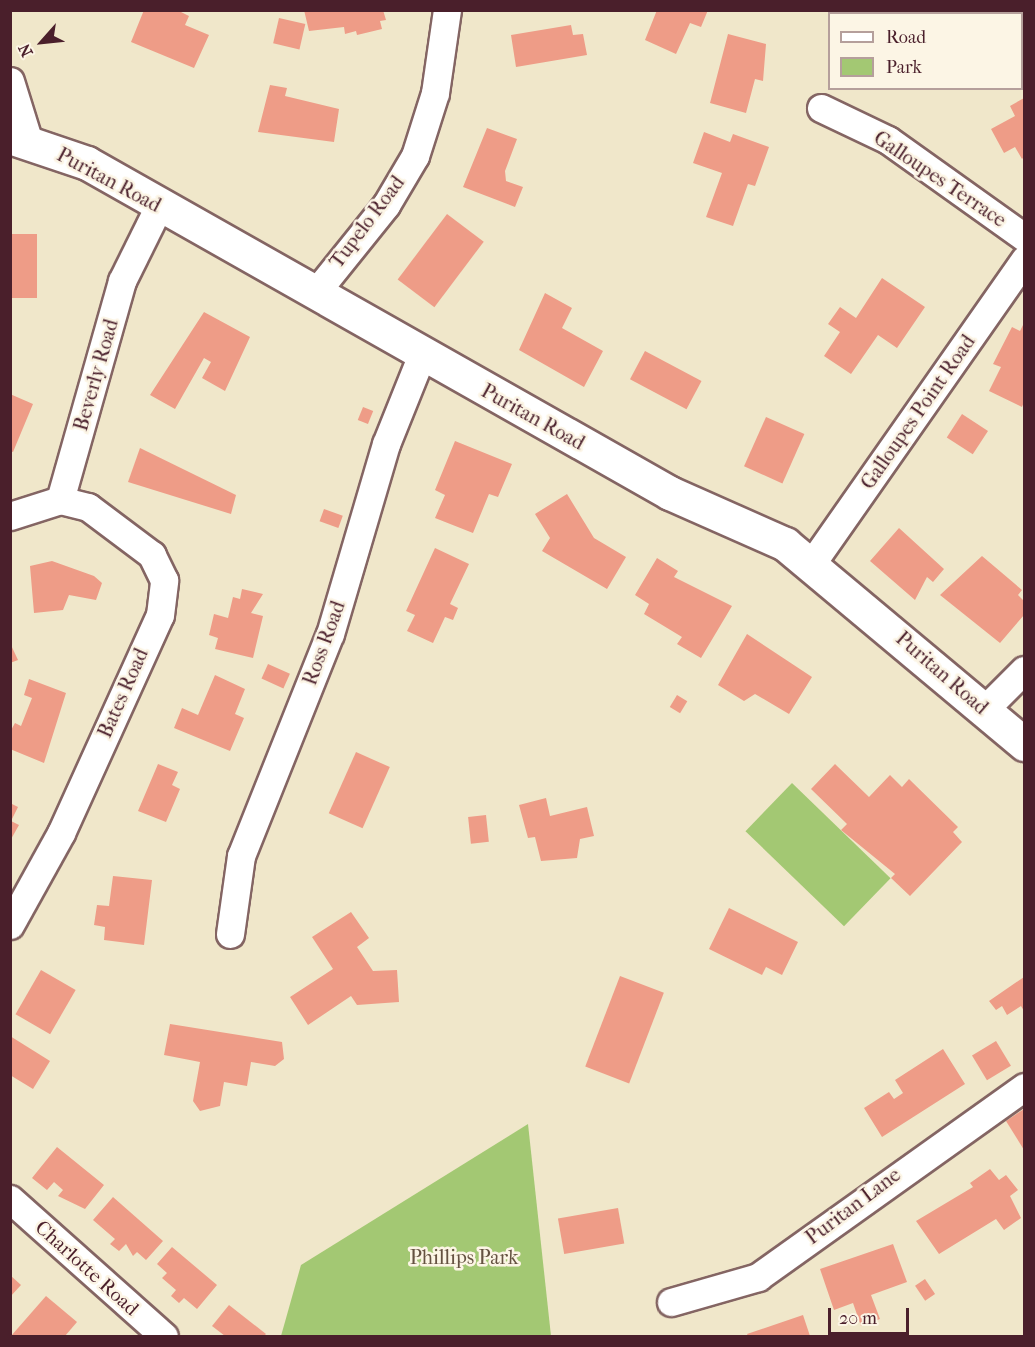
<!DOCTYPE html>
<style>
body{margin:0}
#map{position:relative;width:1035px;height:1347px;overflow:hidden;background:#f0e7ca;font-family:"IM FELL French Canon",serif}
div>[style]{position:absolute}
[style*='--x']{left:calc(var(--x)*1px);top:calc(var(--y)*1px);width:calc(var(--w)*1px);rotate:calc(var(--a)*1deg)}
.green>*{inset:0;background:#a3c873;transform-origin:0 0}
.building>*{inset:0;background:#ee9c87;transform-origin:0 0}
.roads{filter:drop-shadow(2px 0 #846563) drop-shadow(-2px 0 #846563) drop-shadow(0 2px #846563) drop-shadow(0 -2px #846563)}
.street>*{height:27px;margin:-13.5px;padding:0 13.5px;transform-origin:13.5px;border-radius:13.5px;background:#fff}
.secondary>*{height:33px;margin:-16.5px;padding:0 16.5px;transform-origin:16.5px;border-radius:16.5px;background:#fff}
span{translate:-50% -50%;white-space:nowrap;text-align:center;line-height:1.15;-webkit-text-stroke:5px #fcf5e5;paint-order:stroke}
.street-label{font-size:20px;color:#4a1f2b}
.park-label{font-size:20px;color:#655241}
.frame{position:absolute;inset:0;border:12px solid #4a1f2b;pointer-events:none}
.legend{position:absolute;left:828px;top:12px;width:195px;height:78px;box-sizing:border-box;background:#fcf5e5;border:2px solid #b59f9b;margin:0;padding:8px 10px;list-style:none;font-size:18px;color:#4a1f2b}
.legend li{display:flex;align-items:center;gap:12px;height:30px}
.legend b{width:30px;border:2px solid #b59f9b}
.north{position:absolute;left:12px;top:12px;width:60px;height:60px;-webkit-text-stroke:4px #fcf5e5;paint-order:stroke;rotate:243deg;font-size:16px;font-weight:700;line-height:24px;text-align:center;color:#4a1f2b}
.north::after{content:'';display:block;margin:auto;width:21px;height:27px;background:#4a1f2b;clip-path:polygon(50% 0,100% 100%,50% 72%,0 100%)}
.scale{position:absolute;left:828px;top:1308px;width:81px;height:27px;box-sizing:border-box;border:3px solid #4a1f2b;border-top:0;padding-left:8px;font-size:18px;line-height:21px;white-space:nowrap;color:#4a1f2b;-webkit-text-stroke:4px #fcf5e5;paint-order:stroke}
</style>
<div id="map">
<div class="green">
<div style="left:792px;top:783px;width:137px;height:67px;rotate:44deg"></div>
<div style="clip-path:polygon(528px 1124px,551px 1336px,281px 1336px,301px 1265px)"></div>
</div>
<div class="building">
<div style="clip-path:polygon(144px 10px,177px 10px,189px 16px,185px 25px,209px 35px,194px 68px,131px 42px)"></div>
<div style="clip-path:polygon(304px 10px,383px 10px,386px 20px,380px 21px,382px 29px,357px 35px,356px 31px,345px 34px,344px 27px,309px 31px)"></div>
<div style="clip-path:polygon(657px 10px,708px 10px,701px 27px,690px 23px,676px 54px,645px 40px)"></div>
<div style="left:828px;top:10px;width:93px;height:4px"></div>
<div style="left:279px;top:18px;width:27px;height:26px;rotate:13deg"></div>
<div style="clip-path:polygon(571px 25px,573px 35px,583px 34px,587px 55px,516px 67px,511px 35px)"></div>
<div style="clip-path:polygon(728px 34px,766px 44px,763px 81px,755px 79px,746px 113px,710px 103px)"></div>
<div style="clip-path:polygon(270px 85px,287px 88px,285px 96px,339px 109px,334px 142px,258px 132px)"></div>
<div style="clip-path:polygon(1024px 98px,1024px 157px,1022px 159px,1015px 147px,1004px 153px,991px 129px,1015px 116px,1010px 106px)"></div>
<div style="clip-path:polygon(487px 128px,517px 139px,505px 171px,506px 181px,523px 187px,515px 207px,463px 187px)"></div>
<div style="clip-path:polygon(704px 132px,730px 142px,733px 134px,769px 147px,755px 186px,748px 184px,733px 226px,706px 217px,722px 173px,693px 163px)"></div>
<div style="left:447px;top:214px;width:46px;height:82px;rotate:37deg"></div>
<div style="left:10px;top:234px;width:27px;height:64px"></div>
<div style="clip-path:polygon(882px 278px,925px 307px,897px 348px,878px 335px,851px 374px,824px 356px,840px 332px,828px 324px,840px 307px,856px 318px)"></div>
<div style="clip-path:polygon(545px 293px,572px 308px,562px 328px,603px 351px,584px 387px,519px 350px)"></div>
<div style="clip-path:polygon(204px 312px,250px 337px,225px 391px,202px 378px,211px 362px,204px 358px,175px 409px,150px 395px)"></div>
<div style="clip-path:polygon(1024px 323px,1024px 402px,1022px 407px,989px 391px,1001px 367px,993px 364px,1012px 327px,1020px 331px)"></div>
<div style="left:645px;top:351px;width:64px;height:32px;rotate:28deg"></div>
<div style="clip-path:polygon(10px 394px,33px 404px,13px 452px,10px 451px)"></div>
<div style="left:363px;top:407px;width:11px;height:14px;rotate:22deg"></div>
<div style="left:962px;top:414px;width:31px;height:28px;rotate:33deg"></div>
<div style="left:766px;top:417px;width:42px;height:54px;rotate:24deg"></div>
<div style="clip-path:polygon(455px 441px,512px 464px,498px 497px,489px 494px,473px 533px,435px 518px,445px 495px,435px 490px)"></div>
<div style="clip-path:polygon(140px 448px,236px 495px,231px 514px,128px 482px)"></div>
<div style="clip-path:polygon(567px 494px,594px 538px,626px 557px,607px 589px,542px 551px,550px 538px,535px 514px)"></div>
<div style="left:324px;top:509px;width:20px;height:13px;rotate:20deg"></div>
<div style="clip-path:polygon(899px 528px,944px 569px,933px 582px,927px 577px,915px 600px,870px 561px)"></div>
<div style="clip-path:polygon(435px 548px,469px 564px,450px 604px,458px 608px,453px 620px,445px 617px,433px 643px,407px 631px,415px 615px,406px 611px)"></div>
<div style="clip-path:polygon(982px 556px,1022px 590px,1018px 595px,1024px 601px,1024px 615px,1000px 643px,940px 595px)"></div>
<div style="clip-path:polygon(657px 558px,678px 571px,674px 577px,732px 606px,701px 658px,677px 644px,682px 637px,644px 614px,649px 604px,635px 595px)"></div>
<div style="clip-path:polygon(52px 561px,94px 576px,102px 583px,96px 600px,69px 595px,63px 610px,34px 613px,30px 566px)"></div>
<div style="clip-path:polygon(242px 589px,263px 594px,251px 613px,263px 616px,253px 658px,215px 649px,218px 638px,209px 635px,214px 614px,228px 618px,233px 597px,240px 599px)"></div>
<div style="clip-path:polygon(747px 634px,812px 677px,789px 714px,755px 694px,744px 701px,718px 685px)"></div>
<div style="clip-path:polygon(10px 643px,18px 660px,10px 663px)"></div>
<div style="left:268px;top:664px;width:24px;height:16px;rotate:24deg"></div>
<div style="clip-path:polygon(215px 675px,245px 689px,235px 714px,244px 718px,230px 751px,174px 728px,182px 708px,198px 715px)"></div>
<div style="clip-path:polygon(29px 679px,66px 693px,44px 763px,10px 749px,10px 732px,15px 723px,21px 726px,32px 698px,24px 695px)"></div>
<div style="left:677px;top:695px;width:12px;height:14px;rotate:31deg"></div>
<div style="left:356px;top:752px;width:37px;height:67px;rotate:24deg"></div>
<div style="clip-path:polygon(158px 764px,178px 772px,172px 785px,180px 789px,166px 822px,138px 811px)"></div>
<div style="clip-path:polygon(835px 764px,869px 797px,890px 775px,902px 787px,909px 779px,958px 827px,953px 832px,962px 842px,910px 896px,891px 878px,895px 874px,841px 830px,847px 824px,811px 789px)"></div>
<div style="clip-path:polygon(546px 798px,550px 816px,587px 807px,594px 836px,580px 839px,577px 858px,541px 861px,535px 837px,528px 838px,519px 805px)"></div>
<div style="clip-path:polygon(10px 803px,18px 807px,11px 821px,19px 825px,10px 841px)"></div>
<div style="left:486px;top:815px;width:27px;height:18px;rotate:84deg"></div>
<div style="clip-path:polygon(113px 876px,152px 880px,144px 945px,104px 940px,105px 927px,94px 925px,97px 905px,109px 906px)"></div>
<div style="clip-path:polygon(729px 908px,798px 942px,782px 975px,766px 967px,762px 975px,709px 949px)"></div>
<div style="clip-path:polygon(351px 912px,369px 938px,357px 947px,373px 971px,397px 970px,399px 1002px,357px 1005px,351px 996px,308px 1025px,290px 997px,333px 969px,312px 937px)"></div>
<div style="left:41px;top:970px;width:40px;height:51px;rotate:30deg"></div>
<div style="left:620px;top:976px;width:47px;height:97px;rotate:21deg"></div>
<div style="clip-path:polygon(1024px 977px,1024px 1011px,1021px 1006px,1007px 1015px,1002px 1006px,996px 1010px,989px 1001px)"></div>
<div style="clip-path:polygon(170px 1024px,282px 1042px,284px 1059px,275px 1066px,251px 1062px,247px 1086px,224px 1082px,220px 1106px,200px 1111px,193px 1101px,200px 1062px,164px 1055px)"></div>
<div style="clip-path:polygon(10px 1036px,50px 1061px,33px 1089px,10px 1075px)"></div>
<div style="left:996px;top:1041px;width:29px;height:28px;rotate:59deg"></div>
<div style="clip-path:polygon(943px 1049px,965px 1084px,882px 1137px,864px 1108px,889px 1092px,894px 1099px,903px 1093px,895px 1080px)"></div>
<div style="clip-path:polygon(1024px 1109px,1024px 1150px,1006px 1121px)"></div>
<div style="clip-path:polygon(57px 1147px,104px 1185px,85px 1209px,58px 1196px,63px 1190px,54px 1182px,47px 1190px,32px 1178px)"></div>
<div style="clip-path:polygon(990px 1169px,999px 1180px,1006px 1175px,1018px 1190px,1010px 1196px,1021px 1218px,1004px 1230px,996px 1219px,939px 1254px,916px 1221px,973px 1187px,970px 1183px)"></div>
<div style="clip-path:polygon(113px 1197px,163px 1241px,146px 1260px,137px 1252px,133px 1256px,126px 1244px,119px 1251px,110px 1244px,115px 1239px,93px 1220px)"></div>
<div style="left:618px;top:1208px;width:36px;height:61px;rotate:80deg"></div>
<div style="clip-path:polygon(893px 1244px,907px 1282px,871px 1295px,880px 1319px,861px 1326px,853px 1303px,834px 1310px,820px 1269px)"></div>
<div style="clip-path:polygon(172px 1247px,217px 1285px,197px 1309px,184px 1298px,179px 1303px,171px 1296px,176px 1290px,162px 1278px,167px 1273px,157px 1264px)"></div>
<div style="clip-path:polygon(10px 1275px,21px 1285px,10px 1297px)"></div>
<div style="left:925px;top:1279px;width:18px;height:12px;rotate:56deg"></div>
<div style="clip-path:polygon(46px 1296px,77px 1322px,65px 1336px,11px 1336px)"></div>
<div style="clip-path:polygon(229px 1305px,266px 1334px,264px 1336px,225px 1336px,212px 1326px)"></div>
<div style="clip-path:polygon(803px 1315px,810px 1336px,748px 1336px,747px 1334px)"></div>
</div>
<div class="roads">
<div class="street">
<div style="--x:10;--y:81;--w:61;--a:72.8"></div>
<div style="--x:821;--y:108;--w:74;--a:25.5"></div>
<div style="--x:888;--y:140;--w:167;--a:35.5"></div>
<div style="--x:316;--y:292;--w:112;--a:-51.2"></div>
<div style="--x:386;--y:205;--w:57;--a:-59.4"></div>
<div style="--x:415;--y:156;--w:66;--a:-72.4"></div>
<div style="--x:435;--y:93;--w:84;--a:-81.8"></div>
<div style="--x:10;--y:516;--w:52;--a:-17.7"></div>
<div style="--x:60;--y:500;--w:228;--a:-74.2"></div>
<div style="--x:122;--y:281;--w:84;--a:-63.7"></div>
<div style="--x:812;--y:563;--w:370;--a:-55"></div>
<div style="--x:985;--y:709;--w:55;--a:-45"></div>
<div style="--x:10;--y:925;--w:105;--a:-61"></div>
<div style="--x:61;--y:833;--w:239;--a:-65.6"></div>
<div style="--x:160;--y:615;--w:35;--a:-83"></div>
<div style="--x:164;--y:580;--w:28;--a:-116"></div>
<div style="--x:152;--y:555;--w:80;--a:-143.1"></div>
<div style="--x:88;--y:507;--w:29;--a:-166"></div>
<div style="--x:230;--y:934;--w:79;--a:-82"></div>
<div style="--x:241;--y:856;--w:239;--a:-68.2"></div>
<div style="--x:330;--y:634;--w:198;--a:-73.6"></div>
<div style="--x:386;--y:444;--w:99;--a:-68.1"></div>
<div style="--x:10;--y:1199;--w:206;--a:41.7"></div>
<div style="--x:671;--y:1302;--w:91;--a:-16"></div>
<div style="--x:758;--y:1277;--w:327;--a:-35.5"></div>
</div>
<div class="secondary">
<div style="--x:10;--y:137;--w:81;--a:18.7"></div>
<div style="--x:87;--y:163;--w:670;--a:29.51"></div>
<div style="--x:670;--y:493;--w:126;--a:23.9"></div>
<div style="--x:785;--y:544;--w:312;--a:39.9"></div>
</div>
</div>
<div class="street-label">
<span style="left:940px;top:179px;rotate:34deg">Galloupes Terrace</span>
<span style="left:109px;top:180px;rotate:28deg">Puritan Road</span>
<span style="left:367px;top:222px;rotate:-53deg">Tupelo Road</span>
<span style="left:96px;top:375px;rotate:-74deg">Beverly Road</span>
<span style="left:918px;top:412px;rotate:-55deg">Galloupes Point Road</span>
<span style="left:533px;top:417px;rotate:29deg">Puritan Road</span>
<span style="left:324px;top:643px;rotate:-70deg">Ross Road</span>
<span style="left:942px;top:673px;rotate:41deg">Puritan Road</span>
<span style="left:123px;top:693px;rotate:-66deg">Bates Road</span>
<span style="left:853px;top:1206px;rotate:-37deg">Puritan Lane</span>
<span style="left:87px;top:1268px;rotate:42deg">Charlotte Road</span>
</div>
<div class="park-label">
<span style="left:464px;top:1257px">Phillips Park</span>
</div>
<div class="frame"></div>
<ul class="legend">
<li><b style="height:8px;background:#fff"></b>Road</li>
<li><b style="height:16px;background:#a3c873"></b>Park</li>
</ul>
<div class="north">N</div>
<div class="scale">20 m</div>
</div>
